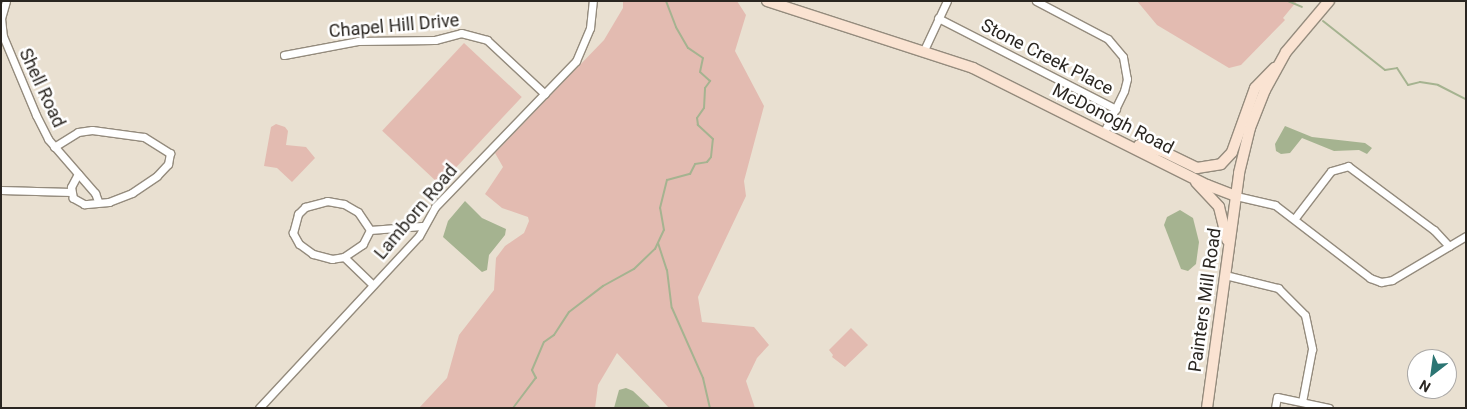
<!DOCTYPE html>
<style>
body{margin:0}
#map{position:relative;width:1467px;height:409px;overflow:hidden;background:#e9e0d1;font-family:Roboto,sans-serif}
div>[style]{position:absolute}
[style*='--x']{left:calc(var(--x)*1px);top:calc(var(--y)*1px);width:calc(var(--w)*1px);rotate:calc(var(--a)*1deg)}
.green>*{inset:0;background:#e3bbb1;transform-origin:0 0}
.water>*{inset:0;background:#a5b390}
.stream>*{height:2px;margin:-1px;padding:0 1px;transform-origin:1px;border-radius:1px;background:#a5b390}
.roads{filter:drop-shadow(1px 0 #948b7d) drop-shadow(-1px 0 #948b7d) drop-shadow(0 1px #948b7d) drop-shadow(0 -1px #948b7d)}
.minor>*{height:7px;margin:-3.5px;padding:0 3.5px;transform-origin:3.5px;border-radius:3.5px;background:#fff}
.secondary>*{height:10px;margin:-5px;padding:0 5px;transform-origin:5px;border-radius:5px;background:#fae3d2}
span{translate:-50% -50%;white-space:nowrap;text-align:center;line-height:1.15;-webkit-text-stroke:5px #fff;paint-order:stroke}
.street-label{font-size:18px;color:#2a2621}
.frame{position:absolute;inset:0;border:2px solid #2a2621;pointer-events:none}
.north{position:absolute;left:1407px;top:349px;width:50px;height:50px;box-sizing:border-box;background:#fff;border:1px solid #aaa8a6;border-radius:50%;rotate:210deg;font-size:14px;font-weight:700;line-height:20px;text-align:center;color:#2a2621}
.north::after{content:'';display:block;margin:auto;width:18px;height:22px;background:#2b7573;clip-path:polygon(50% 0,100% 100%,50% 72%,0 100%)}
</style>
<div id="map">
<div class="green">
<div style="clip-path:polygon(623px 1px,737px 1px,746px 15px,735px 51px,764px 106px,744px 181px,746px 196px,698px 297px,702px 322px,754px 327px,769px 345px,757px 358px,746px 381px,755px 408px,669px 408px,617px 353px,598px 385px,595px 408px,419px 408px,447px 378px,459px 335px,494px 290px,496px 258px,505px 246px,524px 233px,529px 221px,528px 217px,502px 208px,485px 194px,503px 167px,495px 153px,604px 40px,623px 8px)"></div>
<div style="clip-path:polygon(1137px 1px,1297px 1px,1283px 18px,1285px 20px,1241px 65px,1229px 68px,1157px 25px)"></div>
<div style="left:464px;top:43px;width:79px;height:120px;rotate:43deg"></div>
<div style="clip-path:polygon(276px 124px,285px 127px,288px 131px,286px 145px,306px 147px,315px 158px,292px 182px,277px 168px,264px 166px,271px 127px)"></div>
<div style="clip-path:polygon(851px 328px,868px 345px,845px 367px,832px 357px,833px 355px,829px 350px)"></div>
</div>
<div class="water">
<div style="clip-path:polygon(1285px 126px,1312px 137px,1365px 143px,1372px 148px,1367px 154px,1359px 150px,1334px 151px,1302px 138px,1290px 153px,1281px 154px,1276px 151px,1275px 144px)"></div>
<div style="clip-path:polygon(465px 201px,482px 218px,506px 229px,505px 235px,489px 255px,487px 270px,482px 272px,443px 237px,448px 221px)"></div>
<div style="clip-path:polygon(1180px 210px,1193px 218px,1199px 242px,1196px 264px,1188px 271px,1181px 269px,1164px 225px,1167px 217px)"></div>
<div style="clip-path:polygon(626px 388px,633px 391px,651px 408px,614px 408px,619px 390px)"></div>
</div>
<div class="stream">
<div style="--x:1288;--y:1;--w:15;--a:23"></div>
<div style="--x:1323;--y:21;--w:79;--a:38.3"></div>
<div style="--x:1385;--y:70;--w:12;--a:-9"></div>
<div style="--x:1397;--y:68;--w:20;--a:57"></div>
<div style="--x:1408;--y:85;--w:12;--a:-14"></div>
<div style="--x:1420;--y:82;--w:18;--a:9"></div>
<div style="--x:1438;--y:85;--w:31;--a:27"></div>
<div style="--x:658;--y:243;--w:28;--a:72"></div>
<div style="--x:667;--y:270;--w:38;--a:83"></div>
<div style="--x:672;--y:308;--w:77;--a:66.1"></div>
<div style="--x:703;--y:378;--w:31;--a:77"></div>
<div style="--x:513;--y:408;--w:38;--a:-53"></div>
<div style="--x:536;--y:378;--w:9;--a:-117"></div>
<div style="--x:532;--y:370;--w:30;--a:-67"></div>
<div style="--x:544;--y:342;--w:12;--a:-35"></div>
<div style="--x:554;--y:335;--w:27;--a:-57"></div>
<div style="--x:569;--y:312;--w:43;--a:-37.4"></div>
<div style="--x:603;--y:286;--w:35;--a:-29"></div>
<div style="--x:634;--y:269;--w:29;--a:-44"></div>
<div style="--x:655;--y:249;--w:21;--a:-65"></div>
<div style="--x:664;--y:230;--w:22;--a:-100"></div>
<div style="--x:660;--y:208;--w:29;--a:-76"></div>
<div style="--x:667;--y:180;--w:24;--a:-15"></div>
<div style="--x:690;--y:174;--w:11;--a:-63"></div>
<div style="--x:695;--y:164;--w:12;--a:-9"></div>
<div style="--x:707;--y:162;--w:6;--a:-51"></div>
<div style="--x:711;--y:157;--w:18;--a:-84"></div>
<div style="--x:713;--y:139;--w:21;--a:-137"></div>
<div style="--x:698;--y:125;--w:7;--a:-98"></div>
<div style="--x:697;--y:118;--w:12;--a:-55"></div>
<div style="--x:704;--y:108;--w:20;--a:-87"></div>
<div style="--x:705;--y:88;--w:9;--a:-54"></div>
<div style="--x:710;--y:81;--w:13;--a:-138"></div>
<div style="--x:700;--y:72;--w:14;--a:-78"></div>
<div style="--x:703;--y:58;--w:18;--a:-146"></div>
<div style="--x:688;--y:48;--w:24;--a:-120"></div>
<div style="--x:676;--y:27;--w:28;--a:-111"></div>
</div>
<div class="roads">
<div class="minor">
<div style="--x:6;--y:1;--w:18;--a:106"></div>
<div style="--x:1;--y:18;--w:18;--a:84"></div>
<div style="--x:3;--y:36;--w:86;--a:67.3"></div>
<div style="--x:36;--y:115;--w:27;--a:63"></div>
<div style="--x:48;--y:139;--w:72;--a:49"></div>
<div style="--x:95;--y:193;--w:9;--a:69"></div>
<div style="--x:1036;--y:1;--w:81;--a:27.8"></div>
<div style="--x:1108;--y:39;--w:23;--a:50"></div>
<div style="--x:1123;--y:57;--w:22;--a:80"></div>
<div style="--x:1127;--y:79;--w:12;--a:104"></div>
<div style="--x:1124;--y:91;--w:46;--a:116"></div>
<div style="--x:938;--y:18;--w:200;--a:27.1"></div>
<div style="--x:924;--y:50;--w:54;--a:-64.9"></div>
<div style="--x:284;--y:55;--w:75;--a:-10.7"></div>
<div style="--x:358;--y:41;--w:77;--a:-0.7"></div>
<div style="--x:435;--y:40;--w:27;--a:-15"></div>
<div style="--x:461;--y:33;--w:27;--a:15"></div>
<div style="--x:487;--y:40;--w:79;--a:43"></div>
<div style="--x:54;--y:147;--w:28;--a:-32"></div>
<div style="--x:78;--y:132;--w:14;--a:-8"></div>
<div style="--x:92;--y:130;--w:52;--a:7.7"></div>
<div style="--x:144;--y:137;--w:31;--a:32"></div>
<div style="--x:170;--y:153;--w:11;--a:100"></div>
<div style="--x:168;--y:164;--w:16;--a:133"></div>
<div style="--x:157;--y:176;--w:30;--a:146"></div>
<div style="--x:132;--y:193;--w:25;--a:159"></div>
<div style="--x:109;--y:202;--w:25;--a:175"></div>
<div style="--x:84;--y:204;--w:13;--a:-151"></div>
<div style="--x:73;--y:198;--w:11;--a:-100"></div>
<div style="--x:71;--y:187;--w:15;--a:-62"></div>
<div style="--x:1;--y:190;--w:70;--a:1.6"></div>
<div style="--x:1236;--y:196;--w:40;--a:13"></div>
<div style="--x:1275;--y:205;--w:120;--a:37.5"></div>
<div style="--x:1370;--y:278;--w:12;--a:20"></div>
<div style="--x:1381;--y:282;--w:11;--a:-10"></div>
<div style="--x:1392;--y:280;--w:86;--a:-30.7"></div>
<div style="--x:327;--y:201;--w:17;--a:10"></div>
<div style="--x:344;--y:204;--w:16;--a:30"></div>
<div style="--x:358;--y:212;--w:22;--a:56"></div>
<div style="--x:370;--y:230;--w:16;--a:117"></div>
<div style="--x:363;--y:244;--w:23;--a:146"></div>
<div style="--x:344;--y:257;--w:12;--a:171"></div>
<div style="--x:332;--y:259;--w:20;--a:-165"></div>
<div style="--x:313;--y:254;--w:17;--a:-144"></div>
<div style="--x:299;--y:244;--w:13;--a:-119"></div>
<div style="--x:293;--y:233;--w:20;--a:-75"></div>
<div style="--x:298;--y:214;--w:10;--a:-45"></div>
<div style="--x:305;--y:207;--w:23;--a:-15"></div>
<div style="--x:1295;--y:218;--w:59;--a:-52.5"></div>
<div style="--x:1331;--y:171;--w:18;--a:-16"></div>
<div style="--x:1348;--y:166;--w:107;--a:36.7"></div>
<div style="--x:1434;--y:230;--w:22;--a:47"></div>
<div style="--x:370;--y:230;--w:52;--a:-4.4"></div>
<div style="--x:344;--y:257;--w:40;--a:44"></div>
<div style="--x:1225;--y:275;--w:55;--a:13.8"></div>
<div style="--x:1278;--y:288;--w:38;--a:45"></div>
<div style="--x:1305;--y:315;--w:35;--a:78"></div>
<div style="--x:1312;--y:349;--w:54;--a:100.7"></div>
<div style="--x:259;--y:408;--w:235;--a:-47.1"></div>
<div style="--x:419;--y:236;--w:33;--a:-61"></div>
<div style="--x:435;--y:207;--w:203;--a:-46"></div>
<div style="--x:576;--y:61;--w:36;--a:-67"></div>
<div style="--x:590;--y:28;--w:27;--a:-84"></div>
<div style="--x:1275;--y:408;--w:11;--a:-80"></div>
<div style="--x:1277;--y:397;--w:53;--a:11.9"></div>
</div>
<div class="secondary">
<div style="--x:767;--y:1;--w:217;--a:18"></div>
<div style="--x:973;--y:68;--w:262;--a:26.6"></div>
<div style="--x:1207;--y:185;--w:31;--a:21"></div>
<div style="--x:1139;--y:145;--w:24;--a:15"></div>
<div style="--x:1162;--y:151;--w:39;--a:26"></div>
<div style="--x:1197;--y:168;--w:24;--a:-9"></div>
<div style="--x:1221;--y:164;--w:16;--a:-47"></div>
<div style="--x:1232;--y:152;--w:68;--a:-70.2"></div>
<div style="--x:1255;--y:88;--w:28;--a:-46"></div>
<div style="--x:1196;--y:182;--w:34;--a:47"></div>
<div style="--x:1219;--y:207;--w:34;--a:76"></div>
<div style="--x:1207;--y:408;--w:237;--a:-82.2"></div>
<div style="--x:1239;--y:173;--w:46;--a:-76.3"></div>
<div style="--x:1250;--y:128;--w:41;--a:-68.5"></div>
<div style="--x:1265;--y:90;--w:43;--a:-61.1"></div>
<div style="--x:1286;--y:52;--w:67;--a:-49.9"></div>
</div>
</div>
<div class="street-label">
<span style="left:394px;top:26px;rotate:-5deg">Chapel Hill Drive</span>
<span style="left:1047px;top:57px;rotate:27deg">Stone Creek Place</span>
<span style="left:42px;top:88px;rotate:65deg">Shell Road</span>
<span style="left:1113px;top:119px;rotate:27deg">McDonogh Road</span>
<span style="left:416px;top:212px;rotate:-50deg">Lamborn Road</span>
<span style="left:1205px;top:300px;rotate:-82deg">Painters Mill Road</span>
</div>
<div class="frame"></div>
<div class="north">N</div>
</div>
